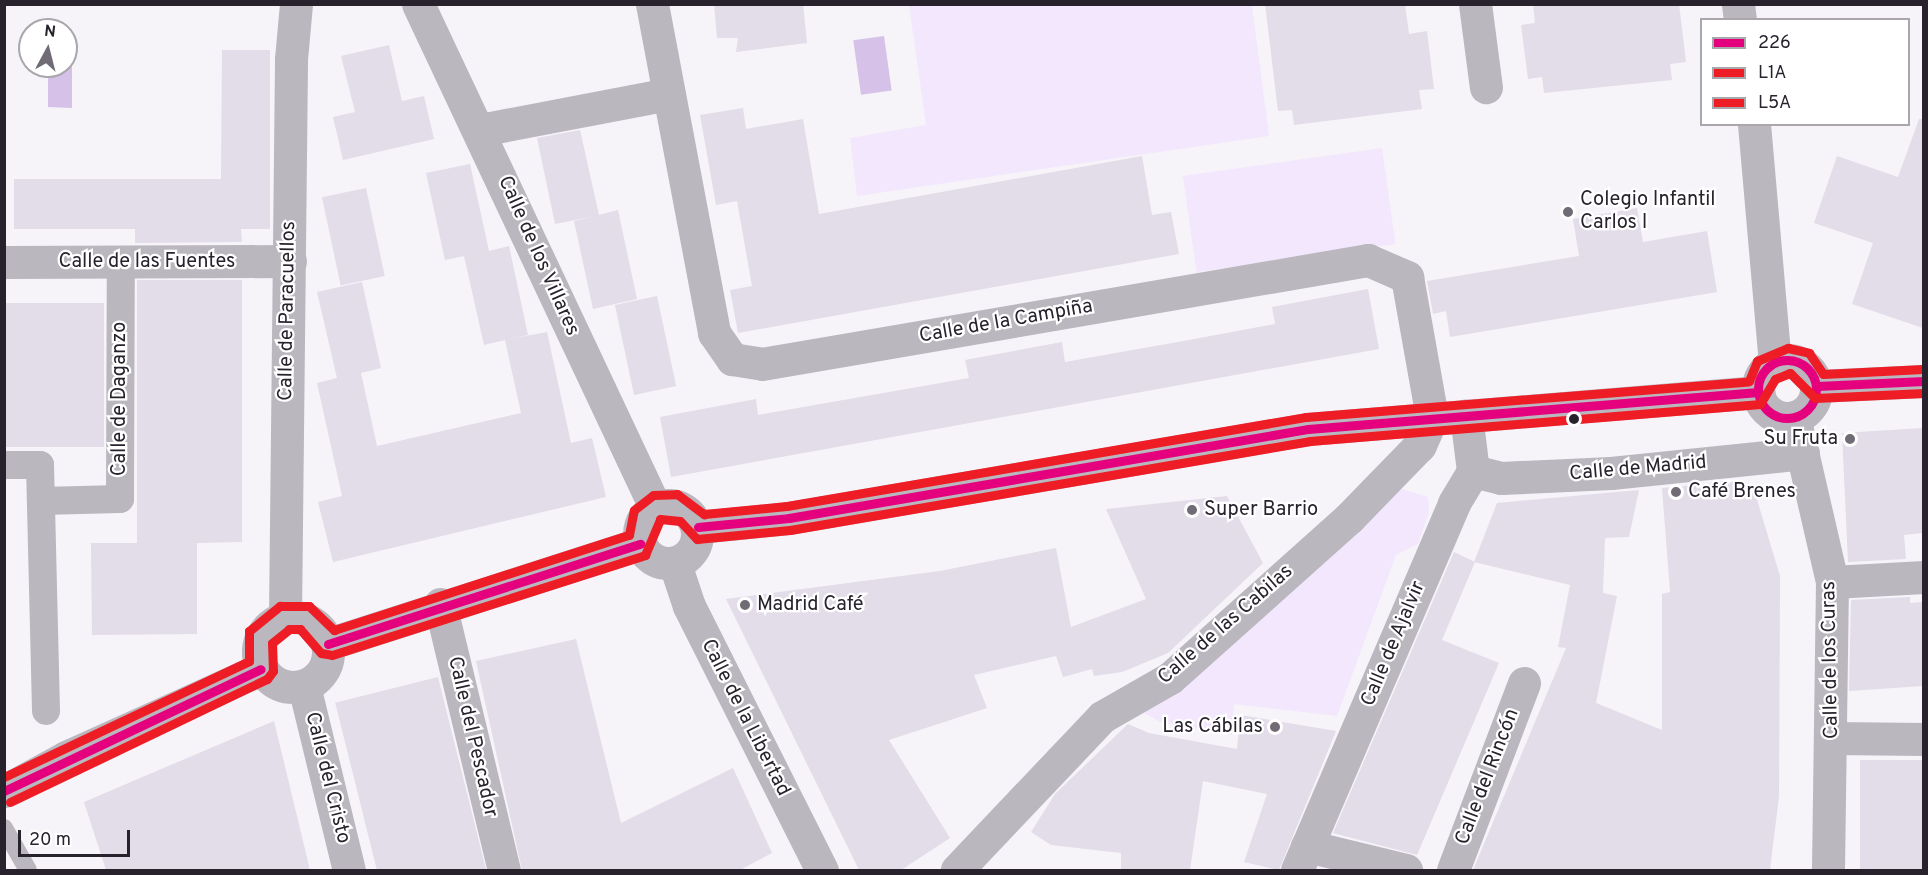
<!DOCTYPE html>
<meta charset="utf-8">
<style>
body{margin:0}
#map{position:relative;width:1928px;height:875px;overflow:hidden;background:#f6f3f9;font-family:Overpass,sans-serif}
div>[style]{position:absolute}
[style*='--x']{left:calc(var(--x)*1px);top:calc(var(--y)*1px);width:calc(var(--w)*1px);rotate:calc(var(--a)*1deg)}
.green>*{inset:0;background:#f2e7fc;transform-origin:0 0}
.water>*{inset:0;background:#d6c2e9;transform-origin:0 0}
.building>*{inset:0;background:#e3dce9;transform-origin:0 0}
.service>*{height:18px;margin:-9px;padding:0 9px;transform-origin:9px;border-radius:9px;background:#bab7be}
.pedestrian>*{height:28px;margin:-14px;padding:0 14px;transform-origin:14px;border-radius:14px;background:#bab7be}
.minor>*{height:33px;margin:-16.5px;padding:0 16.5px;transform-origin:16.5px;border-radius:16.5px;background:#bab7be}
.tertiary>*{height:33px;margin:-16.5px;padding:0 16.5px;transform-origin:16.5px;border-radius:16.5px;background:#bab7be}
.tertiary>.ring{margin:-16.5px;padding:0;box-sizing:content-box;background:none;border:33px solid #bab7be;border-radius:50%}
.bus-1>*{height:9px;margin:-4.5px;padding:0 4.5px;transform-origin:4.5px;border-radius:4.5px;background:#e5007d}
.bus-1>.ring{margin:-4.5px;padding:0;box-sizing:content-box;background:none;border:9px solid #e5007d;border-radius:50%}
.bus-2>*{height:9px;margin:-4.5px;padding:0 4.5px;transform-origin:4.5px;border-radius:4.5px;background:#ee1c25}
.bus-3>*{height:9px;margin:-4.5px;padding:0 4.5px;transform-origin:4.5px;border-radius:4.5px;background:#ee1c25}
.dots>*{width:16px;height:16px;translate:-50% -50%;box-sizing:border-box;border:3px solid #fff;border-radius:50%}
span{translate:-50% -50%;white-space:nowrap;text-align:center;line-height:1.15;-webkit-text-stroke:4.5px #fff;paint-order:stroke}
.poi-label{font-size:20px;color:#28222d}
.left{translate:0 -50%;text-align:left}
.right{translate:-100% -50%;text-align:right}
.street-label{font-size:20px;color:#28222d}
.frame{position:absolute;inset:0;border:6px solid #28222d;pointer-events:none}
.legend{position:absolute;left:1700px;top:18px;width:210px;height:108px;box-sizing:border-box;background:#fff;border:2px solid #a9a7ab;margin:0;padding:8px 10px;list-style:none;font-size:18px;color:#28222d}
.legend li{display:flex;align-items:center;gap:12px;height:30px}
.legend b{width:30px;border:2px solid #a9a7ab}
.north{position:absolute;left:18px;top:18px;width:60px;height:60px;box-sizing:border-box;background:#fff;border:2px solid #a9a7ab;border-radius:50%;rotate:7deg;font-size:16px;font-weight:700;line-height:24px;text-align:center;color:#28222d}
.north::after{content:'';display:block;margin:auto;width:21px;height:27px;background:#706b74;clip-path:polygon(50% 0,100% 100%,50% 72%,0 100%)}
.scale{position:absolute;left:18px;top:830px;width:112px;height:27px;box-sizing:border-box;border:3px solid #28222d;border-top:0;padding-left:8px;font-size:18px;line-height:21px;white-space:nowrap;color:#28222d;-webkit-text-stroke:4px #fff;paint-order:stroke}
</style>
<div id="map">
<div class="green">
<div style="clip-path:polygon(909px 5px,1252px 5px,1269px 136px,857px 196px,850px 138px,926px 125px)"></div>
<div style="left:1382px;top:148px;width:97px;height:201px;rotate:82deg"></div>
<div style="clip-path:polygon(1402px 489px,1428px 497px,1429px 512px,1418px 544px,1396px 555px,1337px 716px,1234px 704px,1232px 735px,1160px 722px,1138px 709px)"></div>
</div>
<div class="water">
<div style="left:884px;top:36px;width:55px;height:31px;rotate:82deg"></div>
<div style="clip-path:polygon(66px 54px,72px 54px,72px 108px,48px 107px,48px 66px,66px 66px)"></div>
</div>
<div class="building">
<div style="clip-path:polygon(714px 4px,803px 4px,807px 43px,736px 52px,738px 38px,717px 38px)"></div>
<div style="clip-path:polygon(1265px 4px,1405px 4px,1409px 34px,1427px 31px,1434px 89px,1419px 90px,1422px 109px,1294px 125px,1292px 110px,1278px 111px)"></div>
<div style="clip-path:polygon(1533px 4px,1679px 4px,1686px 62px,1670px 64px,1672px 80px,1544px 93px,1542px 77px,1528px 79px,1521px 25px,1535px 23px)"></div>
<div style="clip-path:polygon(389px 45px,402px 101px,424px 96px,434px 139px,343px 160px,333px 117px,355px 112px,341px 56px)"></div>
<div style="clip-path:polygon(222px 50px,270px 50px,270px 229px,241px 229px,242px 242px,135px 243px,135px 229px,14px 229px,14px 179px,221px 179px)"></div>
<div style="clip-path:polygon(743px 108px,746px 129px,803px 119px,819px 214px,1142px 156px,1152px 215px,1171px 212px,1179px 254px,738px 333px,730px 290px,752px 286px,737px 201px,716px 205px,700px 115px)"></div>
<div style="clip-path:polygon(1919px 119px,1923px 119px,1923px 328px,1852px 304px,1873px 243px,1814px 223px,1837px 156px,1898px 177px)"></div>
<div style="clip-path:polygon(580px 130px,599px 215px,618px 210px,637px 299px,593px 309px,574px 221px,595px 216px,555px 224px,537px 138px)"></div>
<div style="clip-path:polygon(470px 164px,489px 251px,509px 246px,528px 335px,510px 339px,547px 332px,571px 443px,592px 438px,606px 497px,333px 562px,318px 502px,342px 496px,317px 383px,337px 378px,317px 292px,362px 282px,381px 368px,361px 373px,377px 446px,521px 413px,505px 340px,484px 345px,464px 256px,484px 252px,445px 260px,426px 173px)"></div>
<div style="left:366px;top:188px;width:90px;height:45px;rotate:78deg"></div>
<div style="clip-path:polygon(1637px 208px,1643px 242px,1707px 231px,1717px 292px,1450px 337px,1446px 311px,1433px 314px,1427px 281px,1579px 256px,1573px 219px)"></div>
<div style="clip-path:polygon(137px 280px,242px 280px,242px 542px,197px 543px,197px 634px,92px 635px,91px 543px,137px 543px)"></div>
<div style="clip-path:polygon(1368px 289px,1379px 349px,671px 477px,660px 417px,756px 399px,758px 415px,969px 378px,965px 360px,1062px 342px,1065px 362px,1189px 340px,1275px 324px,1272px 307px)"></div>
<div style="left:657px;top:296px;width:92px;height:43px;rotate:78deg"></div>
<div style="left:4px;top:303px;width:100px;height:144px"></div>
<div style="clip-path:polygon(1923px 428px,1923px 533px,1904px 535px,1906px 559px,1848px 562px,1842px 433px)"></div>
<div style="clip-path:polygon(1737px 481px,1755px 493px,1780px 576px,1779px 796px,1770px 870px,1473px 870px,1566px 648px,1558px 647px,1570px 585px,1474px 562px,1497px 503px,1639px 490px,1629px 537px,1605px 538px,1603px 593px,1617px 596px,1596px 703px,1662px 730px,1662px 594px,1670px 592px,1662px 488px)"></div>
<div style="clip-path:polygon(1227px 496px,1263px 563px,1168px 653px,1122px 672px,1094px 676px,1092px 669px,1063px 677px,1056px 656px,974px 675px,987px 708px,889px 740px,950px 838px,901px 870px,859px 870px,726px 599px,940px 571px,1056px 548px,1071px 627px,1146px 599px,1106px 509px)"></div>
<div style="clip-path:polygon(1454px 552px,1475px 562px,1442px 640px,1499px 663px,1417px 855px,1333px 833px,1420px 631px,1441px 640px,1420px 631px)"></div>
<div style="clip-path:polygon(1910px 597px,1910px 603px,1923px 602px,1923px 686px,1849px 691px,1851px 600px)"></div>
<div style="clip-path:polygon(576px 639px,621px 823px,733px 768px,772px 853px,740px 870px,522px 870px,476px 661px)"></div>
<div style="left:438px;top:677px;width:199px;height:106px;rotate:76deg"></div>
<div style="clip-path:polygon(1240px 715px,1336px 731px,1279px 870px,1244px 862px,1267px 794px,1203px 781px,1190px 870px,1121px 870px,1121px 853px,1051px 845px,1031px 832px,1055px 794px,1128px 724px,1149px 733px,1237px 749px)"></div>
<div style="clip-path:polygon(274px 721px,310px 870px,106px 870px,84px 802px)"></div>
<div style="left:1923px;top:760px;width:109px;height:63px;rotate:90deg"></div>
</div>
<div class="service">
<div style="--x:4;--y:828;--w:48;--a:60.3"></div>
</div>
<div class="pedestrian">
<div style="--x:4;--y:465;--w:36;--a:0"></div>
<div style="--x:40;--y:465;--w:246;--a:88.6"></div>
<div style="--x:41;--y:501;--w:79;--a:-1.5"></div>
<div style="--x:120;--y:499;--w:238;--a:-89.8"></div>
</div>
<div class="minor">
<div style="--x:418;--y:4;--w:556;--a:64.77"></div>
<div style="--x:652;--y:4;--w:335;--a:79.3"></div>
<div style="--x:714;--y:333;--w:32;--a:55"></div>
<div style="--x:732;--y:359;--w:30;--a:9"></div>
<div style="--x:762;--y:364;--w:615;--a:-9.74"></div>
<div style="--x:1368;--y:260;--w:43;--a:23.6"></div>
<div style="--x:1407;--y:277;--w:143;--a:79.9"></div>
<div style="--x:1432;--y:418;--w:30;--a:114"></div>
<div style="--x:1420;--y:445;--w:102;--a:134.2"></div>
<div style="--x:1349;--y:518;--w:240;--a:138.2"></div>
<div style="--x:1170;--y:678;--w:78;--a:150.2"></div>
<div style="--x:1102;--y:717;--w:211;--a:133.5"></div>
<div style="--x:1475;--y:4;--w:84;--a:82.5"></div>
<div style="--x:1738;--y:4;--w:16;--a:83"></div>
<div style="--x:1754;--y:124;--w:239;--a:85"></div>
<div style="--x:480;--y:130;--w:192;--a:-10.8"></div>
<div style="--x:4;--y:262;--w:286;--a:-0.2"></div>
<div style="--x:1794;--y:417;--w:169;--a:77"></div>
<div style="--x:1832;--y:582;--w:288;--a:90.8"></div>
<div style="--x:1473;--y:471;--w:29;--a:14"></div>
<div style="--x:1501;--y:478;--w:110;--a:-2.6"></div>
<div style="--x:1611;--y:473;--w:193;--a:-5.9"></div>
<div style="--x:675;--y:564;--w:44;--a:71.6"></div>
<div style="--x:689;--y:606;--w:296;--a:63.3"></div>
<div style="--x:1832;--y:582;--w:92;--a:-3.1"></div>
<div style="--x:440;--y:604;--w:274;--a:76.5"></div>
<div style="--x:285;--y:617;--w:558;--a:-89.38"></div>
<div style="--x:291;--y:59;--w:55;--a:-84.8"></div>
<div style="--x:304;--y:686;--w:189;--a:76.3"></div>
<div style="--x:1833;--y:738;--w:91;--a:0.6"></div>
<div style="--x:1307;--y:846;--w:102;--a:13.6"></div>
<div style="--x:1297;--y:870;--w:399;--a:-66.8"></div>
<div style="--x:1454;--y:503;--w:37;--a:-59"></div>
<div style="--x:1473;--y:471;--w:56;--a:-97.1"></div>
<div style="--x:1453;--y:870;--w:200;--a:-69.2"></div>
</div>
<div class="tertiary">
<div class="ring" style="left:1758px;top:360px;width:25px;height:25px"></div>
<div style="--x:1817;--y:386;--w:107;--a:-2.7"></div>
<div class="ring" style="left:639px;top:505px;width:25px;height:25px"></div>
<div style="--x:698;--y:527;--w:91;--a:-5.6"></div>
<div style="--x:789;--y:518;--w:527;--a:-9.73"></div>
<div style="--x:1308;--y:429;--w:452;--a:-4.7"></div>
<div class="ring" style="left:258px;top:617px;width:37px;height:37px"></div>
<div style="--x:328;--y:644;--w:328;--a:-17.8"></div>
<div style="--x:4;--y:791;--w:71;--a:-28.7"></div>
<div style="--x:66;--y:757;--w:214;--a:-24.3"></div>
</div>
<div class="bus-1">
<div class="ring" style="left:1758px;top:360px;width:49px;height:49px"></div>
<div style="--x:1817;--y:386;--w:107;--a:-2.7"></div>
<div style="--x:698;--y:527;--w:91;--a:-5.6"></div>
<div style="--x:789;--y:518;--w:527;--a:-9.73"></div>
<div style="--x:1308;--y:429;--w:452;--a:-4.7"></div>
<div style="--x:328;--y:644;--w:328;--a:-17.8"></div>
<div style="--x:4;--y:791;--w:284;--a:-25.4"></div>
</div>
<div class="bus-2">
<div style="--x:10;--y:802;--w:285;--a:-25.6"></div>
<div style="--x:267;--y:679;--w:10;--a:-53"></div>
<div style="--x:273;--y:671;--w:28;--a:-92"></div>
<div style="--x:272;--y:643;--w:22;--a:-39"></div>
<div style="--x:289;--y:629;--w:11;--a:0"></div>
<div style="--x:300;--y:629;--w:32;--a:49"></div>
<div style="--x:321;--y:653;--w:11;--a:10"></div>
<div style="--x:332;--y:655;--w:329;--a:-17.7"></div>
<div style="--x:645;--y:555;--w:39;--a:-67"></div>
<div style="--x:660;--y:519;--w:20;--a:6"></div>
<div style="--x:680;--y:521;--w:25;--a:47"></div>
<div style="--x:697;--y:539;--w:93;--a:-5.5"></div>
<div style="--x:790;--y:530;--w:528;--a:-9.71"></div>
<div style="--x:1310;--y:441;--w:452;--a:-4.7"></div>
<div style="--x:1760;--y:404;--w:29;--a:-59"></div>
<div style="--x:1775;--y:379;--w:16;--a:-22"></div>
<div style="--x:1790;--y:373;--w:35;--a:45"></div>
<div style="--x:1815;--y:398;--w:109;--a:-2.6"></div>
</div>
<div class="bus-3">
<div style="--x:4;--y:777;--w:271;--a:-25.3"></div>
<div style="--x:249;--y:661;--w:30;--a:-90"></div>
<div style="--x:249;--y:631;--w:40;--a:-39"></div>
<div style="--x:280;--y:606;--w:29;--a:0"></div>
<div style="--x:309;--y:606;--w:35;--a:44"></div>
<div style="--x:334;--y:630;--w:310;--a:-17.9"></div>
<div style="--x:629;--y:535;--w:25;--a:-79"></div>
<div style="--x:634;--y:510;--w:24;--a:-38"></div>
<div style="--x:653;--y:495;--w:24;--a:-2"></div>
<div style="--x:677;--y:494;--w:34;--a:37"></div>
<div style="--x:704;--y:514;--w:83;--a:-5.5"></div>
<div style="--x:787;--y:506;--w:527;--a:-9.73"></div>
<div style="--x:1306;--y:417;--w:444;--a:-4.6"></div>
<div style="--x:1749;--y:381;--w:22;--a:-68"></div>
<div style="--x:1757;--y:361;--w:34;--a:-23"></div>
<div style="--x:1788;--y:348;--w:22;--a:13"></div>
<div style="--x:1809;--y:353;--w:25;--a:56"></div>
<div style="--x:1823;--y:374;--w:100;--a:-2.9"></div>
</div>
<div class="dots">
<div style="left:1568px;top:212px;background:#706b74"></div>
<div style="left:1574px;top:419px;background:#28222d"></div>
<div style="left:1850px;top:439px;background:#706b74"></div>
<div style="left:1676px;top:492px;background:#706b74"></div>
<div style="left:1192px;top:510px;background:#706b74"></div>
<div style="left:745px;top:605px;background:#706b74"></div>
<div style="left:1275px;top:727px;background:#706b74"></div>
</div>
<div class="poi-label">
<span class="left" style="left:1580px;top:212px">Colegio Infantil<br>Carlos I</span>
<span class="right" style="left:1838px;top:439px">Su Fruta</span>
<span class="left" style="left:1688px;top:492px">Café Brenes</span>
<span class="left" style="left:1204px;top:510px">Super Barrio</span>
<span class="left" style="left:757px;top:605px">Madrid Café</span>
<span class="right" style="left:1263px;top:727px">Las Cábilas</span>
</div>
<div class="street-label">
<span style="left:538px;top:256px;rotate:66deg">Calle de los Villares</span>
<span style="left:147px;top:262px">Calle de las Fuentes</span>
<span style="left:288px;top:311px;rotate:-89deg">Calle de Paracuellos</span>
<span style="left:1006px;top:322px;rotate:-10deg">Calle de la Campiña</span>
<span style="left:120px;top:399px;rotate:-90deg">Calle de Daganzo</span>
<span style="left:1638px;top:469px;rotate:-5deg">Calle de Madrid</span>
<span style="left:1226px;top:625px;rotate:-41deg">Calle de las Cabilas</span>
<span style="left:1394px;top:644px;rotate:-67deg">Calle de Ajalvir</span>
<span style="left:1831px;top:660px;rotate:-91deg">Calle de los Curas</span>
<span style="left:745px;top:718px;rotate:63deg">Calle de la Libertad</span>
<span style="left:472px;top:737px;rotate:77deg">Calle del Pescador</span>
<span style="left:1488px;top:777px;rotate:-69deg">Calle del Rincón</span>
<span style="left:327px;top:778px;rotate:76deg">Calle del Cristo</span>
</div>
<div class="frame"></div>
<ul class="legend">
<li><b style="height:8px;background:#e5007d"></b>226</li>
<li><b style="height:8px;background:#ee1c25"></b>L1A</li>
<li><b style="height:8px;background:#ee1c25"></b>L5A</li>
</ul>
<div class="north">N</div>
<div class="scale">20 m</div>
</div>
